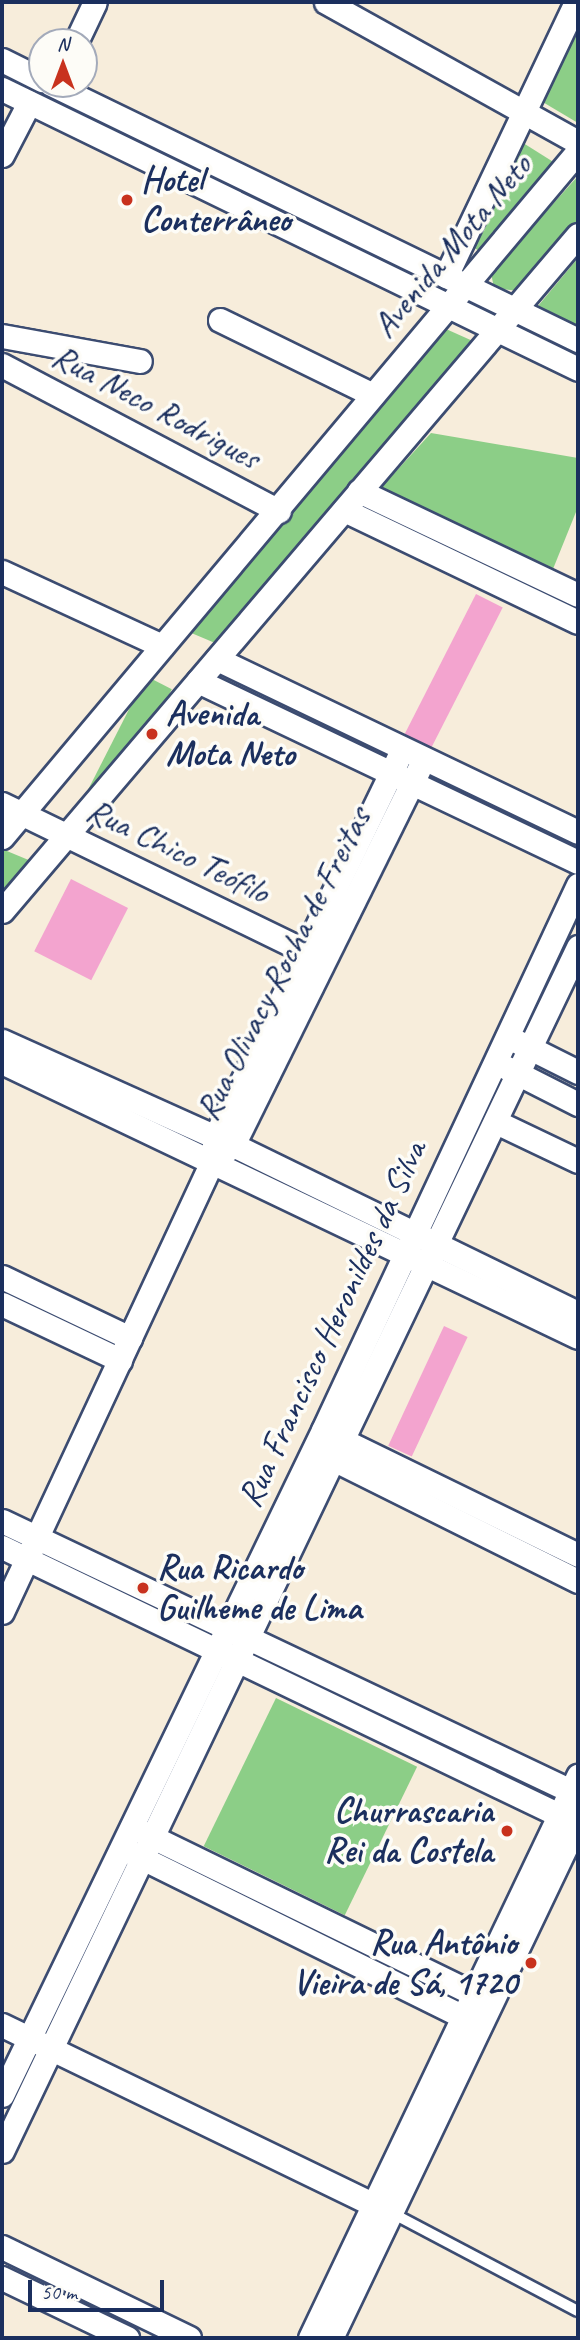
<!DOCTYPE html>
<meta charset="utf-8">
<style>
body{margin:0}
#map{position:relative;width:580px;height:2340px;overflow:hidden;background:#f7eddb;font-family:Caveat,sans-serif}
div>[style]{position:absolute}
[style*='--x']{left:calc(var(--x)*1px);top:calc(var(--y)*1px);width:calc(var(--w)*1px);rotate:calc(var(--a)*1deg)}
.green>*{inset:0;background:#8cce87;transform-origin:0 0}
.building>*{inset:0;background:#f3a4cf;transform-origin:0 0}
.roads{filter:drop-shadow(2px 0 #3c4c71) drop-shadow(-2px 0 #3c4c71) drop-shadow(0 2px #3c4c71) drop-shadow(0 -2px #3c4c71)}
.lane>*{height:10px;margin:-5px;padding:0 5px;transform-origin:5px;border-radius:5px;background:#fff}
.street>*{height:23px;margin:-11.5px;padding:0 11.5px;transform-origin:11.5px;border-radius:11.5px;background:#fff}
.dots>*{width:19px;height:19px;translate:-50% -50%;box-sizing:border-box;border:4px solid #fdfcf7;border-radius:50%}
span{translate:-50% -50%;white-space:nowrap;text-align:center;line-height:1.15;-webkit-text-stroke:7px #fdfcf7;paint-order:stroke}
.poi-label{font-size:35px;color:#1b2f5e;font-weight:700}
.left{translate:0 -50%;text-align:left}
.right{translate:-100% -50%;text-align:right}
.street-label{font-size:35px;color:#1b2f5e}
.frame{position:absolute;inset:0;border:4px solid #1b2f5e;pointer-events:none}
.north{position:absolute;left:28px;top:28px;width:70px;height:70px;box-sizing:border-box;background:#fdfcf7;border:2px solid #a3aaba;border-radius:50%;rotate:0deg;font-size:19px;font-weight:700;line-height:28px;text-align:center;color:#1b2f5e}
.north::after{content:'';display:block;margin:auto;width:24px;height:32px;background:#c8321e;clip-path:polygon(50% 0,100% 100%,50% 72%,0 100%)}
.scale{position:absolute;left:28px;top:2280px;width:136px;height:32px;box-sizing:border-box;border:4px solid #1b2f5e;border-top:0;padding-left:9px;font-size:21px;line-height:24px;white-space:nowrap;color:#1b2f5e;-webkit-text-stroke:5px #fdfcf7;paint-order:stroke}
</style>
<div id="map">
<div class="green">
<div style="clip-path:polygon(578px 23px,578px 123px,541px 101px)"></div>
<div style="clip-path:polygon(520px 141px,555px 163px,481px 252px,471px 246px)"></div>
<div style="clip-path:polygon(578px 176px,578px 221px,519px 291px,494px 288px,491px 273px)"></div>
<div style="clip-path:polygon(578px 258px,578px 326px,538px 306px)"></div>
<div style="clip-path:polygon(446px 329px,475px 342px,215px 643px,189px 632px)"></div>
<div style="clip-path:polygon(431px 433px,578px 458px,578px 507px,553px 569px,379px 490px)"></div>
<div style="left:146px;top:676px;width:29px;height:140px;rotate:27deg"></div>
<div style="clip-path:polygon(2px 849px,31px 861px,2px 894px)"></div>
<div style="left:276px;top:1698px;width:157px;height:165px;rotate:26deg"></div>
</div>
<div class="building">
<div style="left:476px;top:594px;width:30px;height:161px;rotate:27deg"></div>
<div style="left:71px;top:879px;width:64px;height:81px;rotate:27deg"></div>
<div style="left:444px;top:1326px;width:26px;height:132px;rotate:25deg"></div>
</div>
<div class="roads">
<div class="lane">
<div style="--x:390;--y:2212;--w:212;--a:27.8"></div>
</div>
<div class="street">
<div style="--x:326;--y:2;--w:288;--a:29.1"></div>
<div style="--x:76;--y:42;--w:44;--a:-64.6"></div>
<div style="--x:2;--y:60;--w:45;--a:26.6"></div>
<div style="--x:51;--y:84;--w:586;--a:25.91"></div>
<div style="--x:2;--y:89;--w:640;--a:25.92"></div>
<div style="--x:2;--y:155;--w:59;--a:-62.6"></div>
<div style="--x:446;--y:276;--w:303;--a:-64.6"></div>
<div style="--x:220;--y:320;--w:170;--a:26.1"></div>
<div style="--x:2;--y:336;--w:140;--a:10.3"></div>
<div style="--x:2;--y:365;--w:313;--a:27.8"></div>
<div style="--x:359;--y:491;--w:242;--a:25.4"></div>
<div style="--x:344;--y:510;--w:259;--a:25.6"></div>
<div style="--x:2;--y:572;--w:176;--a:24.8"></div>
<div style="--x:217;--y:659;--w:400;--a:25.6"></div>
<div style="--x:198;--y:681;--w:421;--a:25.5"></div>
<div style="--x:2;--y:804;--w:350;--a:25.9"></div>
<div style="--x:2;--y:837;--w:896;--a:-49.98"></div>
<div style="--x:2;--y:911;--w:888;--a:-49.57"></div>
<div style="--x:2;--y:1041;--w:253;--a:24.2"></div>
<div style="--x:233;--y:1145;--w:384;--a:26"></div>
<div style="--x:518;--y:1042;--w:67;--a:26.6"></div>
<div style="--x:2;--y:1062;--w:638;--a:25.52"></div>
<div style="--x:507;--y:1068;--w:80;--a:26.9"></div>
<div style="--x:496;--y:1122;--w:91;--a:25.4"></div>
<div style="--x:221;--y:1155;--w:16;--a:-40"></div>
<div style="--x:233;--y:1145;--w:429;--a:-63.7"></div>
<div style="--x:2;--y:1277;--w:142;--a:25.5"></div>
<div style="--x:2;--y:1304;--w:131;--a:25.4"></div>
<div style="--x:330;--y:1434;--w:276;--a:26"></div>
<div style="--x:321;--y:1453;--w:287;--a:26.5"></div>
<div style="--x:2;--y:1521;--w:630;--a:25.39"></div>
<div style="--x:571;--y:1791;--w:17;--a:66"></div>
<div style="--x:2;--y:1547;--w:618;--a:25.69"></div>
<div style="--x:559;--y:1815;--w:19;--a:-3"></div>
<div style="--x:2;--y:1612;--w:497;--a:-65"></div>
<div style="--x:212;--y:1161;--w:24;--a:-83"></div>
<div style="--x:215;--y:1137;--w:430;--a:-64.2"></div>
<div style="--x:140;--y:1831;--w:372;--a:26"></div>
<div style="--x:130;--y:1852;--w:370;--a:26.3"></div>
<div style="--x:2;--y:2025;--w:428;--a:25.8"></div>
<div style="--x:2;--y:2095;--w:738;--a:-64.23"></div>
<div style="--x:323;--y:1430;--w:602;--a:-64.93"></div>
<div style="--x:2;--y:2151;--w:1335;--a:-64.43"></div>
<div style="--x:2;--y:2247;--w:208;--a:25.9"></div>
<div style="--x:2;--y:2278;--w:139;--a:25.6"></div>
<div style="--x:310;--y:2338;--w:623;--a:-64.51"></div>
<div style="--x:331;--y:2338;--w:573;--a:-64.46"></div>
</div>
</div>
<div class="dots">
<div style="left:127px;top:200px;background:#c8321e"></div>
<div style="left:152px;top:734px;background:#c8321e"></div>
<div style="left:143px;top:1588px;background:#c8321e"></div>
<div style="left:507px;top:1831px;background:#c8321e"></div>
<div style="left:531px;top:1963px;background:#c8321e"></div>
</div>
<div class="poi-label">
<span class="left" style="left:141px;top:200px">Hotel<br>Conterrâneo</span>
<span class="left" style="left:166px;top:734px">Avenida<br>Mota Neto</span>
<span class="left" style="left:157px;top:1588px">Rua Ricardo<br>Guilheme de Lima</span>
<span class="right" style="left:493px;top:1831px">Churrascaria<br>Rei da Costela</span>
<span class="right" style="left:517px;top:1963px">Rua Antônio<br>Vieira de Sá, 1720</span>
</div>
<div class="street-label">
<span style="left:452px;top:246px;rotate:-50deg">Avenida Mota Neto</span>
<span style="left:156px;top:407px;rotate:28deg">Rua Neco Rodrigues</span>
<span style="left:178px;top:851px;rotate:26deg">Rua Chico Teófilo</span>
<span style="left:283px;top:964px;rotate:-63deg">Rua Olivacy Rocha de Freitas</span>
<span style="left:332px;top:1324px;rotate:-65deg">Rua Francisco Heronildes da Silva</span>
</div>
<div class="frame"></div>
<div class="north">N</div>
<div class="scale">50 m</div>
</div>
